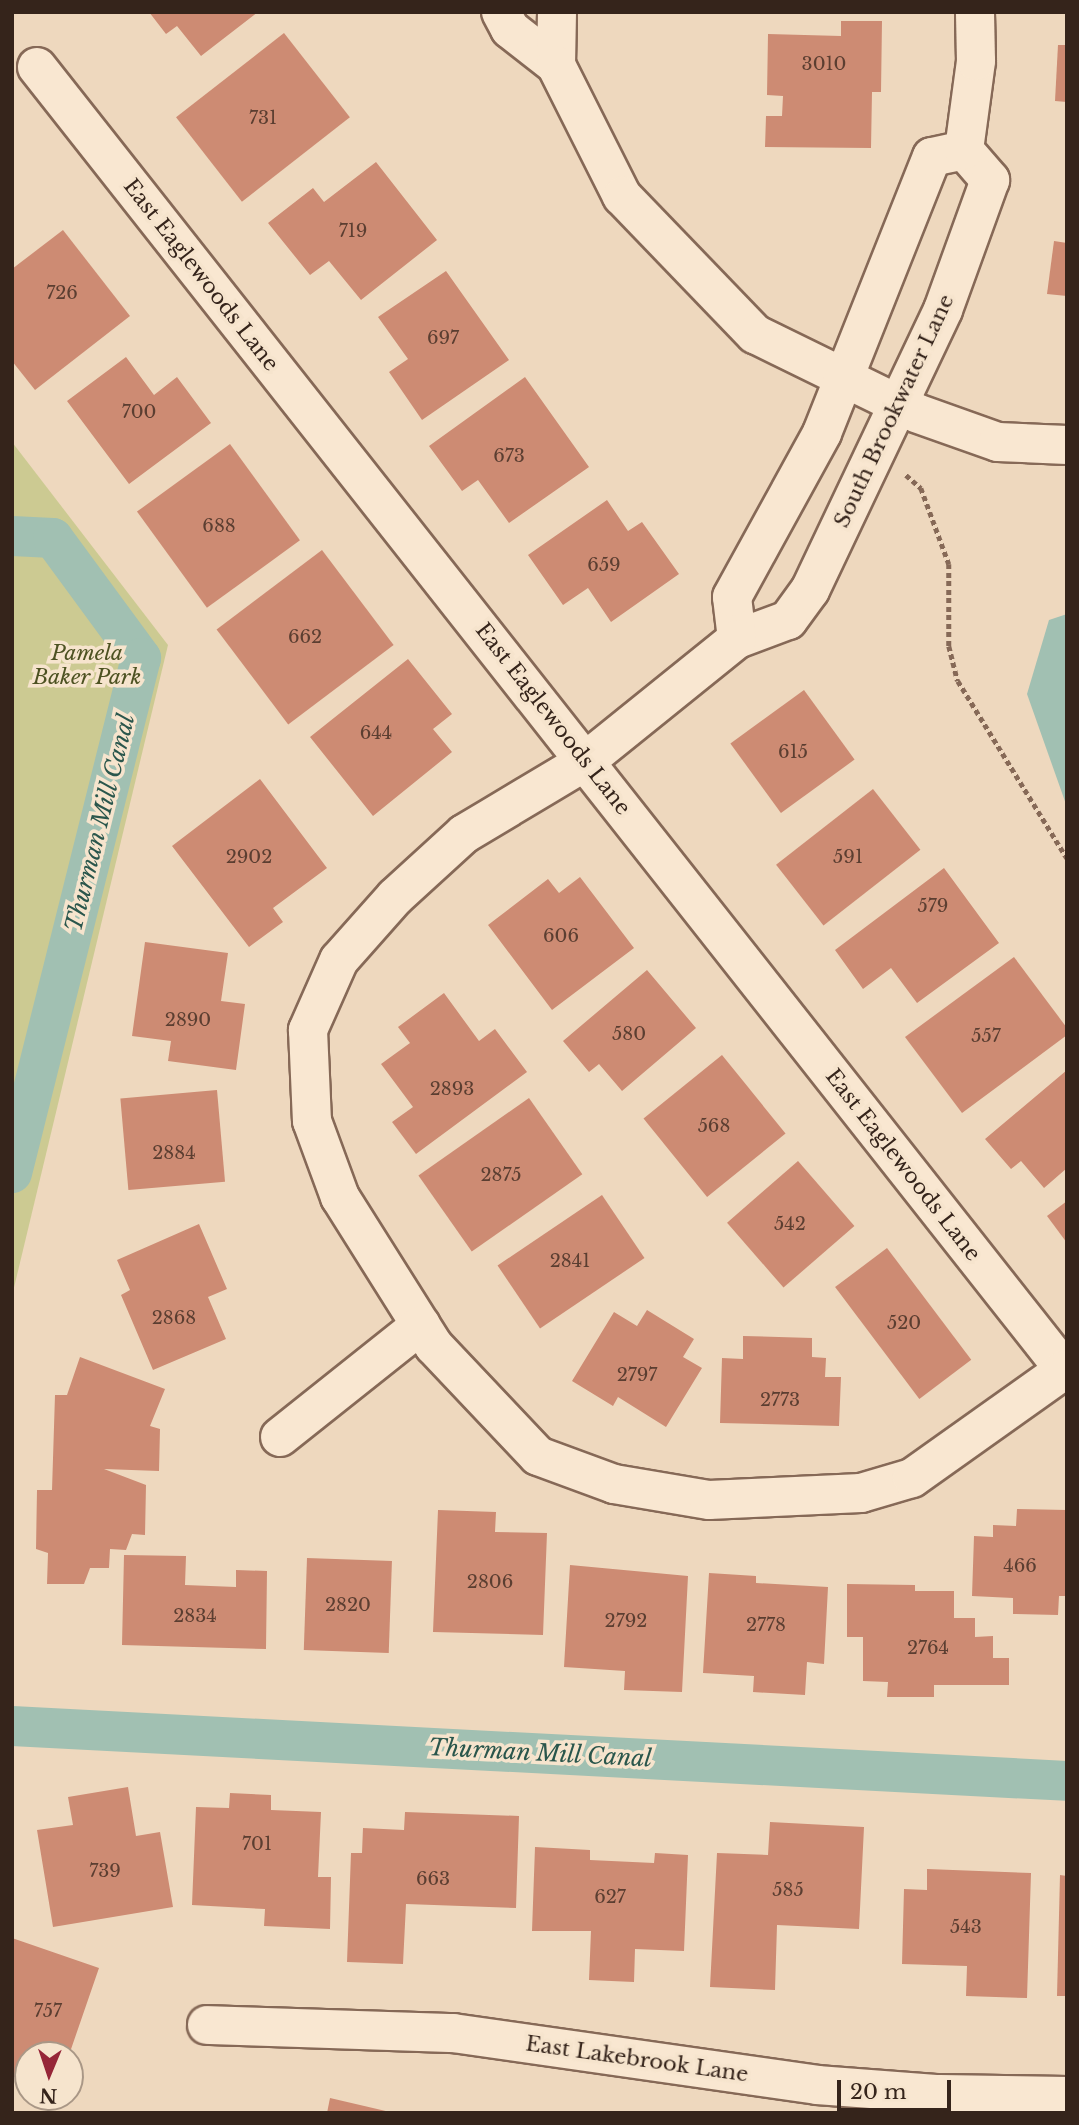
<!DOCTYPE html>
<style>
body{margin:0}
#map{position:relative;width:1079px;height:2125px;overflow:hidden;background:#eed8be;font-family:"Libre Baskerville",serif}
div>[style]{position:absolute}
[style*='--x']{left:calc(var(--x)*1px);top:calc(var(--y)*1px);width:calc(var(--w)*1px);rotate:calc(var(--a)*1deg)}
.green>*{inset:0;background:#ccca92}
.water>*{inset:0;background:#a1c0b2}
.canal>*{height:40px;margin:-20px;padding:0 20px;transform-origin:20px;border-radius:20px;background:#a1c0b2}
.building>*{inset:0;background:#cd8b73;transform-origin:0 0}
.path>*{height:4.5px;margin-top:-2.25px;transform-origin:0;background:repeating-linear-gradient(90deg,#866957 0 5px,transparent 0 8.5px)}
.roads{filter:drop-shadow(2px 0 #866957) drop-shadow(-2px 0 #866957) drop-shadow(0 2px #866957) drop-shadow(0 -2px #866957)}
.minor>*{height:38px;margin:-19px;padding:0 19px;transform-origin:19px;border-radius:19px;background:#f9e7d1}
span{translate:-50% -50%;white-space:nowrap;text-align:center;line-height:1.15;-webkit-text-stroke:7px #f6e4cd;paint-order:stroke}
.number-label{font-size:18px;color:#5b3e31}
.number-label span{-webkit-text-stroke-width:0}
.street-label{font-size:21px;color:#35241b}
.park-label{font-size:21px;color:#4d5222;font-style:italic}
.water-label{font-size:23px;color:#2a564c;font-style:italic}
.frame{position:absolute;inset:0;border:14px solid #35241b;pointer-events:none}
.north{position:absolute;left:14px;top:2041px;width:70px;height:70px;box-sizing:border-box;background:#f6e4cd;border:2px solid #a99786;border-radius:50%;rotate:182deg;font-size:19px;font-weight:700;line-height:28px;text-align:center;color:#35241b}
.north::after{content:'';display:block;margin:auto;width:24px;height:32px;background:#962638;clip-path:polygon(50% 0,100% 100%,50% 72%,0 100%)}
.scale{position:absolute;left:837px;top:2080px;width:114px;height:32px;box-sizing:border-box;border:4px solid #35241b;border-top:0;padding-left:9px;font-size:21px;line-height:24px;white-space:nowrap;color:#35241b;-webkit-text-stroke:5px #f6e4cd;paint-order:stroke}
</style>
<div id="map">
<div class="green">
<div style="clip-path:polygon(12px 442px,168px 645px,12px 1296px)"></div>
</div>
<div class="water">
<div style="clip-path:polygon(1067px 614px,1067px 807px,1027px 694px,1049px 620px)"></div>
</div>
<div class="canal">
<div style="--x:12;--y:536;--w:41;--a:2.8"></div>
<div style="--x:53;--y:538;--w:149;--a:53.7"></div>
<div style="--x:141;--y:658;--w:531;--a:104.06"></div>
<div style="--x:12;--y:1726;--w:1056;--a:2.98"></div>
</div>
<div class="building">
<div style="clip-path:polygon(149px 12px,258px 12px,201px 56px,177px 26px,166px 34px)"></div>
<div style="clip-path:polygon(841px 21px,882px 21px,881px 92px,872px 92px,871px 148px,765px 147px,766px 116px,782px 116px,783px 96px,767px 95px,768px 34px,841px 36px)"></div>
<div style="left:284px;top:33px;width:107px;height:137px;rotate:52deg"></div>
<div style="clip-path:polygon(1058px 45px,1067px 45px,1067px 102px,1055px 101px)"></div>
<div style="clip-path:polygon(376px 162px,437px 240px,361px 300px,329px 261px,310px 275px,268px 223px,313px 188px,324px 202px)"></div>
<div style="clip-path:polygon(63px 230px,130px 316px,35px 390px,12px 361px,12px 269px)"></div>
<div style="clip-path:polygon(1054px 241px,1067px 243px,1067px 296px,1047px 294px)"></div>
<div style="clip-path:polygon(446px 271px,509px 360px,422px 420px,389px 372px,408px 359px,378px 317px)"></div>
<div style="clip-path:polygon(126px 357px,154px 395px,177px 377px,211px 423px,129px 484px,67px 401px)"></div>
<div style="clip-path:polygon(525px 377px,589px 467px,509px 523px,478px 480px,462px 491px,429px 446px)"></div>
<div style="left:230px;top:444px;width:119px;height:115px;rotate:54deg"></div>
<div style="clip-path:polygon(607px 500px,628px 531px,642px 522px,679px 574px,611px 622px,588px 588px,563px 605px,528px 555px)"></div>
<div style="left:322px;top:550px;width:119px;height:132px;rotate:53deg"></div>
<div style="clip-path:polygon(408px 659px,452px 714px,433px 729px,452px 752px,373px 816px,310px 737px)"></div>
<div style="left:804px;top:690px;width:86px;height:91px;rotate:54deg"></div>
<div style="clip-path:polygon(260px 779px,327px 868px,273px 908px,283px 922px,249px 947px,172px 846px)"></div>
<div style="left:873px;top:789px;width:77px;height:123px;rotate:52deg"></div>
<div style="clip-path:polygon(944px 868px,999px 943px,917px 1003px,891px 968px,863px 989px,835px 950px)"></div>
<div style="clip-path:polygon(580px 877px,634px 948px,552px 1010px,488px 925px,548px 879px,559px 893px)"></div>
<div style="clip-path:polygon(145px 942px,228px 953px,221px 1001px,245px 1004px,236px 1070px,168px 1061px,171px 1041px,132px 1036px)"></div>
<div style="clip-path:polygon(1014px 957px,1067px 1028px,1067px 1035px,962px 1113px,905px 1037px)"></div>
<div style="clip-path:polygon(647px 970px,696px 1028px,622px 1091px,599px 1064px,589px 1072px,563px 1041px)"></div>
<div style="clip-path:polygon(444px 993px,479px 1041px,495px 1029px,527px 1072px,416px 1154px,392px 1122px,413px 1107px,381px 1064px,410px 1043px,398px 1027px)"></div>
<div style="left:722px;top:1055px;width:101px;height:101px;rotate:51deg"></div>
<div style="clip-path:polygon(1067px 1070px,1067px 1168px,1044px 1188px,1021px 1161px,1011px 1169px,985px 1139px)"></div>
<div style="left:217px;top:1090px;width:92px;height:97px;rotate:85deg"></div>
<div style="left:529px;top:1098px;width:93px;height:135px;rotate:55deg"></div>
<div style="left:798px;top:1161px;width:86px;height:94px;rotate:49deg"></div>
<div style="left:602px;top:1195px;width:76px;height:126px;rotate:56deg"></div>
<div style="clip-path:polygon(1067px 1201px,1067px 1243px,1047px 1216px)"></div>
<div style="clip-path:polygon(199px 1224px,227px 1289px,208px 1297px,226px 1339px,153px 1370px,121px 1295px,130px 1290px,117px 1260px)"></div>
<div style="left:887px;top:1248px;width:140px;height:65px;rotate:53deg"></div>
<div style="clip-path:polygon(647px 1310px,694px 1339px,683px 1357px,702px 1368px,666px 1427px,618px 1397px,613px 1406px,572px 1381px,614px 1312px,637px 1326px)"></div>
<div style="clip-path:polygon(743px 1336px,812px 1338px,812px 1357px,826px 1358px,825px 1377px,841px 1377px,839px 1426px,720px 1423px,722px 1358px,743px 1359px)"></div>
<div style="clip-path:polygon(80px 1357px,165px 1389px,150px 1426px,160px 1429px,159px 1471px,104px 1469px,146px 1485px,145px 1535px,132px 1534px,126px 1550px,110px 1549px,109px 1568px,90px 1568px,84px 1584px,47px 1584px,48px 1553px,36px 1549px,37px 1490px,52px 1490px,55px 1395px,67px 1395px)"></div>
<div style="clip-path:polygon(1017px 1509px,1067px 1510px,1067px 1596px,1059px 1596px,1058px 1615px,1013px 1614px,1013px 1598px,972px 1596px,974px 1536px,993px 1537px,993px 1525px,1016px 1526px)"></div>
<div style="clip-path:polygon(438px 1510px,496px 1512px,495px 1532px,547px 1533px,543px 1635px,433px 1632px)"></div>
<div style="clip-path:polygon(124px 1555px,186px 1556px,185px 1585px,236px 1587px,236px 1570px,267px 1571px,266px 1649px,122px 1645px)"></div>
<div style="left:307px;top:1558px;width:85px;height:92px;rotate:2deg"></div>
<div style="clip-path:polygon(570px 1565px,688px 1576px,682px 1692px,624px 1690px,625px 1671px,564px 1667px)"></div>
<div style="clip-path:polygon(709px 1573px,756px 1576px,756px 1583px,828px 1587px,824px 1664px,807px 1662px,805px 1695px,753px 1692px,754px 1676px,703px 1673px)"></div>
<div style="clip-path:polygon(847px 1584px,915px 1585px,915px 1591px,954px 1591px,954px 1618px,975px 1618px,975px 1637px,993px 1636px,993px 1658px,1009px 1658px,1009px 1685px,934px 1685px,934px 1697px,887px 1697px,888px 1682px,863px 1681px,863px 1637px,847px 1637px)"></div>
<div style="clip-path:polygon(128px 1787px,136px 1836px,160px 1832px,173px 1907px,53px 1927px,37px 1830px,73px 1825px,68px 1797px)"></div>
<div style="clip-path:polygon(230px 1793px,271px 1795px,271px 1810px,321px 1812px,318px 1877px,331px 1877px,330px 1929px,264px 1926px,265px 1909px,192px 1905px,196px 1807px,229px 1808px)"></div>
<div style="clip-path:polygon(405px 1812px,519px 1816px,516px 1908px,406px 1904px,403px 1964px,347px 1962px,351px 1853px,362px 1853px,363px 1828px,404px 1830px)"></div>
<div style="clip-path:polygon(770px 1822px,864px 1827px,859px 1929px,777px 1925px,775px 1990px,710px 1987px,717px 1853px,768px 1855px)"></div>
<div style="clip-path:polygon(535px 1847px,590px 1850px,590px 1860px,654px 1863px,655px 1853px,688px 1855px,684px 1951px,635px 1949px,634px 1982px,589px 1980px,591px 1931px,532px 1931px)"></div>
<div style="clip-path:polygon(927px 1869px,1031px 1873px,1027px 1998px,966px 1996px,967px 1966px,902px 1964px,904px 1889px,927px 1890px)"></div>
<div style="clip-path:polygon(1060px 1875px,1067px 1876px,1067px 1996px,1057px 1996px)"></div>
<div style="clip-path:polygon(12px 1938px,99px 1968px,69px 2055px,28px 2055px,28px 2082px,12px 2076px)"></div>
<div style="clip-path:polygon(330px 2098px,390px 2112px,390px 2113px,327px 2113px)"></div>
</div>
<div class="path">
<div style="--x:906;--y:475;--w:20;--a:41"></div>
<div style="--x:921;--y:488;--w:81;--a:69.8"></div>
<div style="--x:949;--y:564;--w:82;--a:90"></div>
<div style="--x:949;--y:646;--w:36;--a:76"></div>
<div style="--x:958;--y:681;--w:208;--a:58.4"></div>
</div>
<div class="roads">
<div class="minor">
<div style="--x:501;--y:12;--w:19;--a:62"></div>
<div style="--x:510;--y:29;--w:58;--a:38"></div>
<div style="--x:556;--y:65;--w:53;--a:-88.9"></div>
<div style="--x:556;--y:65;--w:147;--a:63.3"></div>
<div style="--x:622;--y:196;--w:192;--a:46.1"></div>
<div style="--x:755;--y:334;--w:179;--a:26.1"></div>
<div style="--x:916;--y:413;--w:87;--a:19.5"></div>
<div style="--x:998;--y:442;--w:69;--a:2.5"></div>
<div style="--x:37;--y:67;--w:1663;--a:51.74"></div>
<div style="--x:964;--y:150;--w:40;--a:49"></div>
<div style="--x:990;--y:180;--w:138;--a:109.9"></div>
<div style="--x:943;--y:310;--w:310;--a:115.4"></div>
<div style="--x:810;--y:590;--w:37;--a:126"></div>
<div style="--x:788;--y:620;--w:54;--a:159.6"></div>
<div style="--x:737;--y:639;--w:42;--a:-96.8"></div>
<div style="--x:732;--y:597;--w:187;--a:-61.2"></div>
<div style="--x:822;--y:433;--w:297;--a:-68.3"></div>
<div style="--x:932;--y:157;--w:33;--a:-12"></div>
<div style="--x:964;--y:150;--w:90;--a:-82.3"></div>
<div style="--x:976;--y:61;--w:49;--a:-91.2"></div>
<div style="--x:737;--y:639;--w:194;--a:141.1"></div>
<div style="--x:586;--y:761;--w:142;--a:149.1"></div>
<div style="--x:464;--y:834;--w:93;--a:137.6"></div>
<div style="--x:395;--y:897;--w:84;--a:131.6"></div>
<div style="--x:339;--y:960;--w:77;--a:113.9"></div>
<div style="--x:308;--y:1030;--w:91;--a:87.5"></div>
<div style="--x:312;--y:1121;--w:81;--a:69.8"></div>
<div style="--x:340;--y:1197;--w:176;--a:57.8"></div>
<div style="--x:434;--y:1346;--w:151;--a:46.6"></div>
<div style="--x:538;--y:1456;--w:81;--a:20.2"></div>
<div style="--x:614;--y:1484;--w:96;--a:9.6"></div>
<div style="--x:709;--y:1500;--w:152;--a:-2.6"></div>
<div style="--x:861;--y:1493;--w:53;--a:-16.4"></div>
<div style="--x:912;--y:1478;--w:186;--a:-35.4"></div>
<div style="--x:280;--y:1437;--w:180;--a:-38.5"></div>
<div style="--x:207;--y:2025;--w:246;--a:1.9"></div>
<div style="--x:453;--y:2033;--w:368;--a:8.1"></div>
<div style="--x:817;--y:2085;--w:119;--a:4.3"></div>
<div style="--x:936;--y:2094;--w:131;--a:0.9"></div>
</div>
</div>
<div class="number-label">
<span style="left:824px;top:64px">3010</span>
<span style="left:263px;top:118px">731</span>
<span style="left:353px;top:231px">719</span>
<span style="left:62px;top:293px">726</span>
<span style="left:443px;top:338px">697</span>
<span style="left:139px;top:412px">700</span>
<span style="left:509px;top:456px">673</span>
<span style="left:219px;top:526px">688</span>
<span style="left:604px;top:565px">659</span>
<span style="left:305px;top:637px">662</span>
<span style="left:376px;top:733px">644</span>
<span style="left:793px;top:752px">615</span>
<span style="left:249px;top:857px">2902</span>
<span style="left:848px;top:857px">591</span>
<span style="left:933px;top:906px">579</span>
<span style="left:561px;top:936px">606</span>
<span style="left:188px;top:1020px">2890</span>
<span style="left:629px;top:1034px">580</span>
<span style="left:986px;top:1036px">557</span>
<span style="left:452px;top:1089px">2893</span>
<span style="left:714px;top:1126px">568</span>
<span style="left:174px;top:1153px">2884</span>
<span style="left:501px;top:1175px">2875</span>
<span style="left:790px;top:1224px">542</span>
<span style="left:570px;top:1261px">2841</span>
<span style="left:174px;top:1318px">2868</span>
<span style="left:904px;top:1323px">520</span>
<span style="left:637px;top:1375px">2797</span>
<span style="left:780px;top:1400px">2773</span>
<span style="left:1020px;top:1566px">466</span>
<span style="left:490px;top:1582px">2806</span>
<span style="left:348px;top:1605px">2820</span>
<span style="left:195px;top:1616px">2834</span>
<span style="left:626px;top:1621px">2792</span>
<span style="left:766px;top:1625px">2778</span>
<span style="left:928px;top:1648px">2764</span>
<span style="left:257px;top:1844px">701</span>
<span style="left:105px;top:1871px">739</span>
<span style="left:433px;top:1879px">663</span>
<span style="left:788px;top:1890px">585</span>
<span style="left:610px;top:1897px">627</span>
<span style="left:966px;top:1927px">543</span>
<span style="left:48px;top:2011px">757</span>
</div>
<div class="street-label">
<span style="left:201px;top:275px;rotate:52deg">East Eaglewoods Lane</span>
<span style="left:894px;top:411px;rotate:-65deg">South Brookwater Lane</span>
<span style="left:553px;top:719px;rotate:52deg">East Eaglewoods Lane</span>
<span style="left:903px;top:1165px;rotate:52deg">East Eaglewoods Lane</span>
<span style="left:637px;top:2059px;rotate:8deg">East Lakebrook Lane</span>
</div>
<div class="park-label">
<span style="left:87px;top:665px">Pamela<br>Baker Park</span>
</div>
<div class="water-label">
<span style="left:100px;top:823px;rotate:-76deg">Thurman Mill Canal</span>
<span style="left:540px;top:1753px;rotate:3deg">Thurman Mill Canal</span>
</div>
<div class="frame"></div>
<div class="north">N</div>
<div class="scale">20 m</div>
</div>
